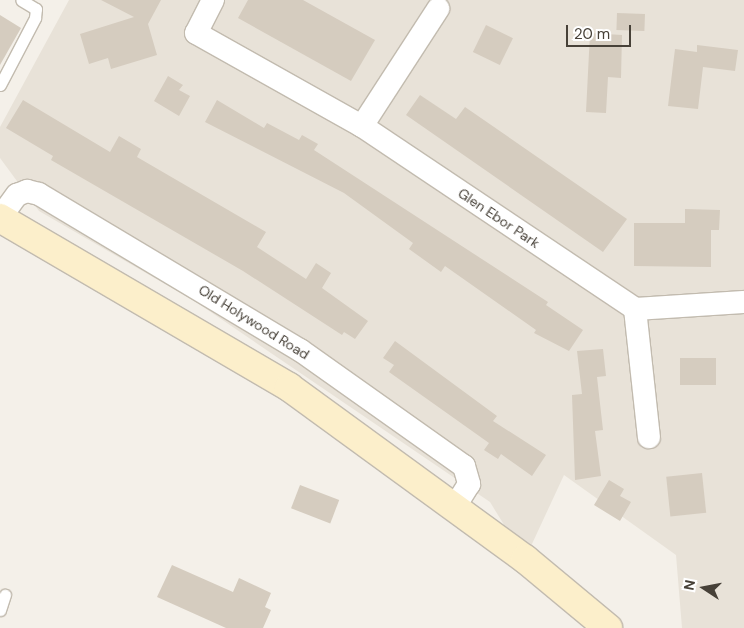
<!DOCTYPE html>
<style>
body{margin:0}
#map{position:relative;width:744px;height:628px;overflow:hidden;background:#f4f0e9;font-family:"DM Sans",sans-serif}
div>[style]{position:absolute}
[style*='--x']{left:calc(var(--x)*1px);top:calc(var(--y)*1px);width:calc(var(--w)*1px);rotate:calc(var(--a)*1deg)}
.residential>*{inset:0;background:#e8e2d8}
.building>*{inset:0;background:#d5ccbf;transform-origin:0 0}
.roads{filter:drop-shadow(1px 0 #c2bbaf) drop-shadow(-1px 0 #c2bbaf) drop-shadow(0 1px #c2bbaf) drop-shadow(0 -1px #c2bbaf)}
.lane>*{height:11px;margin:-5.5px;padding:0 5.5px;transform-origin:5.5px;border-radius:5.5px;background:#fff}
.street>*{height:22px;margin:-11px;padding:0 11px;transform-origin:11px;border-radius:11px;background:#fff}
.secondary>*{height:28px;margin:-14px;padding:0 14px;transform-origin:14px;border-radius:14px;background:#fcefcb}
span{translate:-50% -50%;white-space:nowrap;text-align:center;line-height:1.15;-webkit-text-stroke:4px #fff;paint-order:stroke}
.street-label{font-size:14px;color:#474138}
.north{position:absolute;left:679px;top:563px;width:50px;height:50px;-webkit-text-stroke:4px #fff;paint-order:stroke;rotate:281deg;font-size:14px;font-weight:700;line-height:20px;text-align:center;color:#474138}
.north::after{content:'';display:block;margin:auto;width:18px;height:22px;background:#474138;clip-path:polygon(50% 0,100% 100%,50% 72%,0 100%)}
.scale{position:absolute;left:566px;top:25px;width:65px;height:22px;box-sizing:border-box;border:2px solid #474138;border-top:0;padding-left:6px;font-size:15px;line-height:18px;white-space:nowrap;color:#474138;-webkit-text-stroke:4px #fff;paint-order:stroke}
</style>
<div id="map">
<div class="residential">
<div style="clip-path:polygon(69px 0,744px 0,744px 628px,682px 628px,676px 555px,564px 475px,525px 559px,490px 502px,196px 302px,39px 211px,0 158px,0 127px)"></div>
</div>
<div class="building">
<div style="clip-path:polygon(101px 0,161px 0,148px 24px,157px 55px,111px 69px,108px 58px,89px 64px,80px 34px,134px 17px)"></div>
<div style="clip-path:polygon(248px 0,303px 0,375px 40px,351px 81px,238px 18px)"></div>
<div style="left:617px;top:13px;width:28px;height:17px;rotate:2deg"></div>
<div style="clip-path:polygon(0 15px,21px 28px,0 65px)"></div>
<div style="left:486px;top:25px;width:30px;height:30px;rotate:26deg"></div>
<div style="clip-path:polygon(590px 33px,622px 35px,621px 78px,608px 77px,606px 113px,586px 112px)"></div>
<div style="clip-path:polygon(697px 45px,738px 50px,735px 71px,703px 67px,698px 109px,668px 106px,675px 49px,697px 52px)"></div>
<div style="clip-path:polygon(168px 76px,183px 85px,179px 90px,190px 96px,179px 116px,154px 101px)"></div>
<div style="clip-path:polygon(420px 95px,456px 119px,465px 107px,627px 219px,603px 252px,406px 115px)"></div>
<div style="clip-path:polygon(23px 100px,110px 152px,119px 136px,141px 149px,137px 157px,266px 232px,257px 247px,306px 279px,316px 263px,331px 273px,322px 288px,368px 321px,355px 339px,344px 332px,342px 335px,243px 271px,51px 160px,53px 156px,6px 128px)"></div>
<div style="clip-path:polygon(217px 100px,264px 128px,267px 123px,299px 140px,302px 135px,318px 144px,314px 150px,548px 302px,546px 305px,583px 330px,569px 351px,534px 333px,536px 330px,445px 266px,441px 272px,409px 249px,413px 243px,344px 193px,205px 122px)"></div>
<div style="clip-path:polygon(685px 209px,720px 210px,719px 230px,711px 230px,711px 267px,634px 266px,634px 223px,685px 223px)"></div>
<div style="clip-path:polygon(395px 341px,497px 416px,493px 421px,546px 455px,532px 476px,501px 454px,498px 459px,484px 450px,489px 443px,389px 372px,394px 365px,383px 358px)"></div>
<div style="clip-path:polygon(603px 349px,606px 376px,597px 377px,603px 430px,595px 431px,601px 476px,575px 480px,572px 395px,582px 394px,577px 351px)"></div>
<div style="left:716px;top:358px;width:27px;height:36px;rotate:90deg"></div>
<div style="left:702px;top:473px;width:40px;height:36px;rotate:84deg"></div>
<div style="clip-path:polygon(609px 480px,624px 489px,620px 496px,631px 502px,620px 521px,594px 505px)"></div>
<div style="left:300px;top:485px;width:42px;height:25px;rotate:21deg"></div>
<div style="clip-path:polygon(172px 565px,233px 592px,239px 578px,271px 593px,265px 607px,271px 610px,263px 628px,226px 628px,157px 597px)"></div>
</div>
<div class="roads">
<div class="lane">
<div style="--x:0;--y:85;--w:76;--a:-62.4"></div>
<div style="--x:35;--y:18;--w:9;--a:-84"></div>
<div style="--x:36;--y:9;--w:17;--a:-149"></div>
<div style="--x:0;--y:610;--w:16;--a:-72"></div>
</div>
<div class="street">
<div style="--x:213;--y:0;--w:37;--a:117"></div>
<div style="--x:196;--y:33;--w:190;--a:29.3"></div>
<div style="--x:362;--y:126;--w:329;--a:33.8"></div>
<div style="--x:635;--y:309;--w:109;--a:-3.7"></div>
<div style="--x:362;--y:126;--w:140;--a:-57"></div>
<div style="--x:0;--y:218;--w:29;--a:-54"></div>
<div style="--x:17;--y:195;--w:11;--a:-22"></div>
<div style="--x:27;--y:191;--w:12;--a:14"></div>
<div style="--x:39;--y:194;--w:304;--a:30.9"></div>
<div style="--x:300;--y:350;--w:201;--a:35.3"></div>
<div style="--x:464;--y:466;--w:19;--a:74"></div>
<div style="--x:469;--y:484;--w:28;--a:122"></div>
<div style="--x:635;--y:309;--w:129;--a:83.8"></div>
</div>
<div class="secondary">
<div style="--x:0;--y:218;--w:335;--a:30.3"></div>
<div style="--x:289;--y:387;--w:292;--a:36.1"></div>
<div style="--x:525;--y:559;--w:108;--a:39.7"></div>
</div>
</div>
<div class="street-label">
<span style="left:499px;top:218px;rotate:34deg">Glen Ebor Park</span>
<span style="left:254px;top:322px;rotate:32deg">Old Holywood Road</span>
</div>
<div class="north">N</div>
<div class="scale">20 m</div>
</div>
